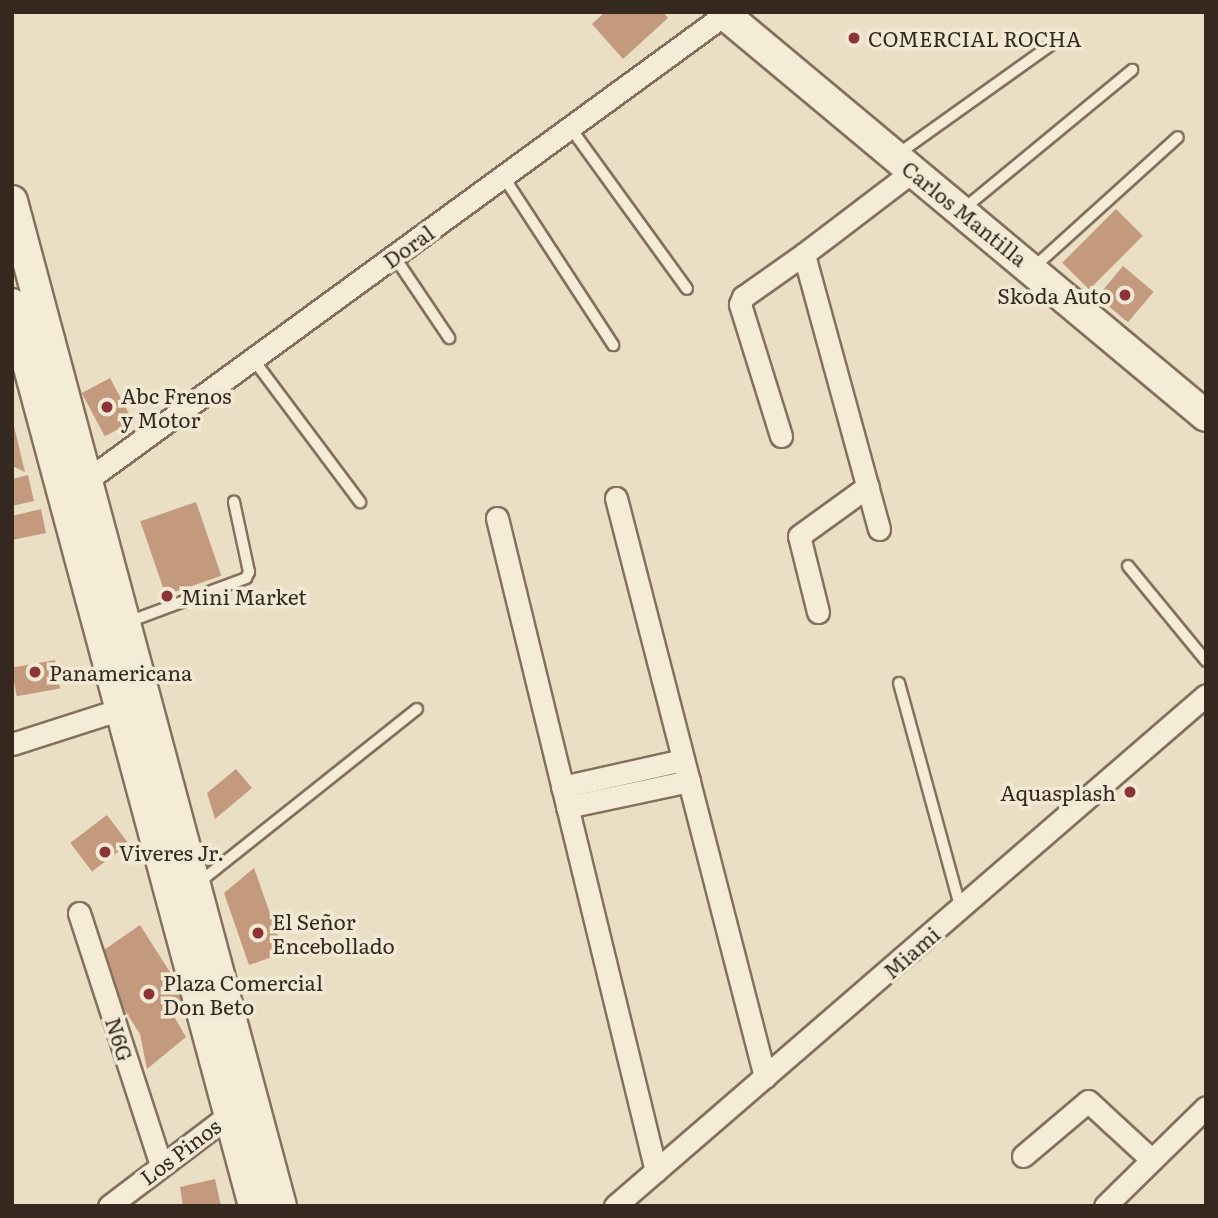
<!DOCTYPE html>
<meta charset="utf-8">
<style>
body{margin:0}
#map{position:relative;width:1218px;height:1218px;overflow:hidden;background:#eadec5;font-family:Literata,serif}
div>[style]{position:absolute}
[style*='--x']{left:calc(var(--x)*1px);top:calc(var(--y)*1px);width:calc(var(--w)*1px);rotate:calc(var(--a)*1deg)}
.building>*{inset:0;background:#c49a7f;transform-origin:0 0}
.roads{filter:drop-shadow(2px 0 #83715d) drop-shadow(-2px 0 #83715d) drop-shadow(0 2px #83715d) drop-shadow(0 -2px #83715d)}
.lane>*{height:10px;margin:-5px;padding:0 5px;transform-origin:5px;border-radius:5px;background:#f5ecd8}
.street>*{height:21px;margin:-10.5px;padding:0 10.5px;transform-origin:10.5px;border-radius:10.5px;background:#f5ecd8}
.secondary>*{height:30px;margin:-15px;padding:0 15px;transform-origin:15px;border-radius:15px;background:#f5ecd8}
.dots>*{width:19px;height:19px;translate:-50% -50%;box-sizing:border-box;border:4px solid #f2e9d4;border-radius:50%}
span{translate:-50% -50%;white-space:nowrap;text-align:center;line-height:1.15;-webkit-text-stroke:7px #f2e9d4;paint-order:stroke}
.poi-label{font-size:21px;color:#35291f}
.left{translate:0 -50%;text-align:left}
.right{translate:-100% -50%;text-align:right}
.street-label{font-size:21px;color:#35291f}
.frame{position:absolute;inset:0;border:14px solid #35291f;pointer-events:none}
</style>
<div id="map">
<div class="building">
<div style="clip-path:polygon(605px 12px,663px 12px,668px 18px,623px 59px,592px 24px)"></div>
<div style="left:1116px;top:209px;width:38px;height:76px;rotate:45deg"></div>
<div style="left:1123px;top:266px;width:40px;height:40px;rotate:40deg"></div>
<div style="left:110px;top:378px;width:49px;height:32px;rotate:62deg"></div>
<div style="clip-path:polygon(12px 422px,13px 422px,25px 472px,12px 466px)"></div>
<div style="clip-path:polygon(28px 475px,34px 501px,12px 506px,12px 479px)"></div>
<div style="left:196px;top:502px;width:78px;height:59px;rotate:71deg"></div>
<div style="clip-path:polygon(41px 509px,46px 533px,12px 540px,12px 516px)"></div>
<div style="left:55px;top:660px;width:29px;height:44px;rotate:80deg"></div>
<div style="clip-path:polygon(236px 769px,252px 788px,215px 819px,207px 793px)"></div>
<div style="left:107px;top:815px;width:36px;height:46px;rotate:53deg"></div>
<div style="clip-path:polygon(254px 868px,284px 953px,249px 965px,224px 893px)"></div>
<div style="clip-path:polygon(140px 925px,189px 1002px,172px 1013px,186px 1037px,147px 1069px,140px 1034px,109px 986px,98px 954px)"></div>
<div style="clip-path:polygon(215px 1179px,221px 1206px,183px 1206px,180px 1187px)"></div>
</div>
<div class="roads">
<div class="lane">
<div style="--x:572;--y:130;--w:196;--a:54.1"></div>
<div style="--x:898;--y:154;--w:189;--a:-35.5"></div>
<div style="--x:503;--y:176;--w:202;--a:56.9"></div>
<div style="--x:961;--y:211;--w:222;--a:-39.5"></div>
<div style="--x:394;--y:256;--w:99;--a:56.1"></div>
<div style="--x:1033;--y:268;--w:195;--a:-42.1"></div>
<div style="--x:253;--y:359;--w:179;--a:53.2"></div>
<div style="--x:1128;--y:566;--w:123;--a:50.6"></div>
<div style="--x:128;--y:622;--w:126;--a:-20.4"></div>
<div style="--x:246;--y:578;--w:7;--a:-63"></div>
<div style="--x:249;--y:572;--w:72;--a:-102.1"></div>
<div style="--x:899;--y:683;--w:234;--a:74.7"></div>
<div style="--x:197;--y:884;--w:281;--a:-38.5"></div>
</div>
<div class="street">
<div style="--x:781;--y:436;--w:138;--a:-107.3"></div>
<div style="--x:740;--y:304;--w:8;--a:-67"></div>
<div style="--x:743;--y:297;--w:75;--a:-35.2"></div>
<div style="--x:87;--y:480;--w:794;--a:-36.13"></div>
<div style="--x:616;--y:498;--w:598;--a:75.57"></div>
<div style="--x:497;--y:518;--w:672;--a:76.32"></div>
<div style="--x:879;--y:529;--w:285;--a:-105.3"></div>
<div style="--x:804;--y:254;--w:137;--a:-37.3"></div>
<div style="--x:818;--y:612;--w:78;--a:-104"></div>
<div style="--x:799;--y:536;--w:85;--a:-35.9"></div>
<div style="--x:12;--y:744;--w:114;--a:-17.8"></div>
<div style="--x:562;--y:787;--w:124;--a:-12.6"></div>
<div style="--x:567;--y:807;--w:125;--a:-12"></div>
<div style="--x:79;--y:913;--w:265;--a:72"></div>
<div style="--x:1023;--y:1156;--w:85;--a:-40.2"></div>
<div style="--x:1088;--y:1101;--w:87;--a:42.7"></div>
<div style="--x:109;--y:1206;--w:162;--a:-37.2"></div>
<div style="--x:615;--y:1206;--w:781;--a:-40.85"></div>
<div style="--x:1105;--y:1206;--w:141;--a:-44.4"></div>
</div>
<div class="secondary">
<div style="--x:722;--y:12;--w:630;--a:39.85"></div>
<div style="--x:12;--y:201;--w:1040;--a:75.02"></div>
<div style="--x:12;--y:304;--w:934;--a:74.98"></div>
</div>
</div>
<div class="dots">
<div style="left:854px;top:38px;background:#8c3335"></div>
<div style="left:1125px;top:295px;background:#8c3335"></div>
<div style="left:107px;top:407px;background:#8c3335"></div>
<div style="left:167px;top:596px;background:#8c3335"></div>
<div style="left:35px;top:672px;background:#8c3335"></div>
<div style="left:1130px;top:792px;background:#8c3335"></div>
<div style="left:105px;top:852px;background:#8c3335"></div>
<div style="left:258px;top:933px;background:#8c3335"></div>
<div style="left:149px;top:994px;background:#8c3335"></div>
</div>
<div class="poi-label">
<span class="left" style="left:868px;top:38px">COMERCIAL ROCHA</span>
<span class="right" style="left:1111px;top:295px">Skoda Auto</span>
<span class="left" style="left:121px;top:407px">Abc Frenos<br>y Motor</span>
<span class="left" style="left:181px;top:596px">Mini Market</span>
<span class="left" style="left:49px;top:672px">Panamericana</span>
<span class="right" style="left:1116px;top:792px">Aquasplash</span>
<span class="left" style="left:119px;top:852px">Viveres Jr.</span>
<span class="left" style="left:272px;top:933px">El Señor<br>Encebollado</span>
<span class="left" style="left:163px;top:994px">Plaza Comercial<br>Don Beto</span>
</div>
<div class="street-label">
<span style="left:965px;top:213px;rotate:39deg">Carlos Mantilla</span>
<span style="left:408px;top:246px;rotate:-36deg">Doral</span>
<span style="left:911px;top:952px;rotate:-41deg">Miami</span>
<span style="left:120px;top:1039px;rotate:72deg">N6G</span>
<span style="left:180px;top:1151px;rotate:-37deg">Los Pinos</span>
</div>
<div class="frame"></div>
</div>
